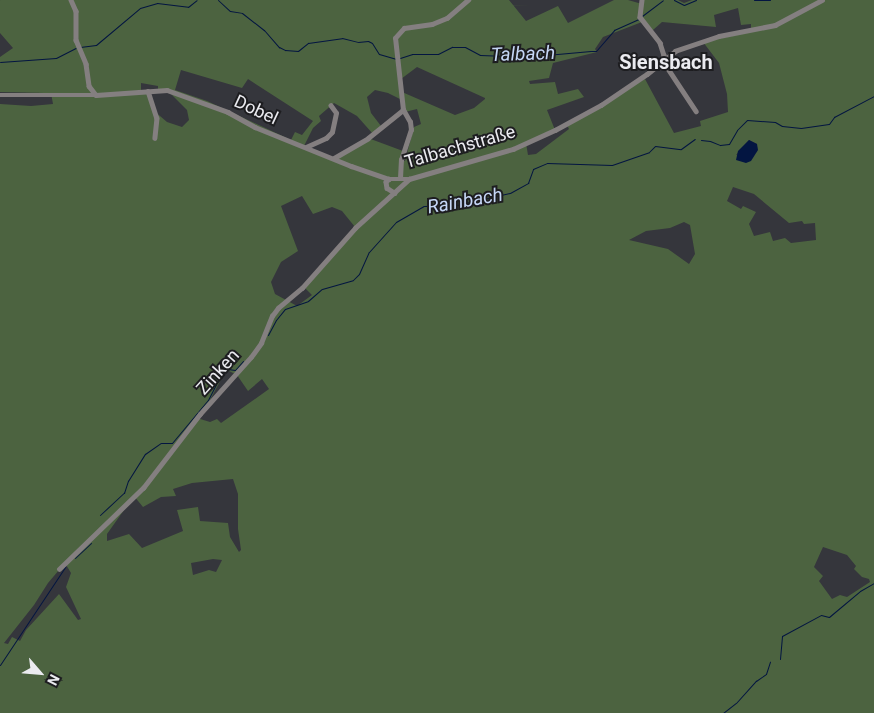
<!DOCTYPE html>
<meta charset="utf-8">
<style>
body{margin:0}
#map{position:relative;width:874px;height:713px;overflow:hidden;background:#35363c;font-family:Roboto,sans-serif}
div>[style]{position:absolute}
[style*='--x']{left:calc(var(--x)*1px);top:calc(var(--y)*1px);width:calc(var(--w)*1px);rotate:calc(var(--a)*1deg)}
.green>*{inset:0;background:#4c6340}
.water>*{inset:0;background:#031541}
.stream>*{height:1px;margin:-0.5px;padding:0 0.5px;transform-origin:0.5px;border-radius:0.5px;background:#031541}
.minor>*{height:4.5px;margin:-2.25px;padding:0 2.25px;transform-origin:2.25px;border-radius:2.25px;background:#847f80}
span{translate:-50% -50%;white-space:nowrap;text-align:center;line-height:1.15;-webkit-text-stroke:4px #1d1d20;paint-order:stroke}
.street-label{font-size:18px;color:#ebebf0}
.water-label{font-size:19px;color:#c5d6f5;font-style:italic}
.quarter-label{font-size:20px;color:#ebebf0;font-weight:700}
.north{position:absolute;left:15px;top:648px;width:50px;height:50px;-webkit-text-stroke:4px #1d1d20;paint-order:stroke;rotate:117deg;font-size:14px;font-weight:700;line-height:20px;text-align:center;color:#ebebf0}
.north::after{content:'';display:block;margin:auto;width:18px;height:22px;background:#ebebf0;clip-path:polygon(50% 0,100% 100%,50% 72%,0 100%)}
</style>
<div id="map">
<div class="green">
<div style="clip-path:polygon(evenodd,0 0,509px 0,526px 21px,558px 6px,568px 23px,614px 0,628px 0,642px 4px,643px 0,678px 0,684px 3px,692px 0,874px 0,874px 713px,0 713px,0 104px,31px 106px,53px 104px,51px 93px,0 92px,0 57px,13px 48px,0 33px,0 0,738px 8px,741px 25px,751px 24px,751px 32px,703px 42px,719px 63px,727px 94px,728px 112px,700px 121px,701px 126px,674px 133px,645px 79px,567px 125px,569px 129px,536px 154px,528px 155px,526px 143px,555px 130px,547px 110px,584px 97px,578px 89px,558px 94px,555px 82px,530px 84px,529px 81px,549px 78px,553px 63px,597px 52px,595px 49px,603px 37px,642px 22px,653px 30px,662px 22px,716px 27px,714px 15px,738px 8px,0 0,417px 67px,485px 98px,485px 99px,474px 108px,455px 115px,402px 92px,401px 79px,417px 67px,0 0,181px 70px,242px 88px,248px 79px,313px 121px,302px 135px,295px 132px,291px 140px,207px 101px,175px 90px,181px 70px,0 0,141px 83px,158px 86px,158px 90px,167px 90px,187px 110px,189px 120px,182px 127px,167px 122px,153px 110px,146px 90px,141px 90px,141px 83px,0 0,375px 90px,388px 93px,402px 100px,405px 112px,417px 109px,421px 124px,414px 127px,405px 161px,401px 160px,403px 151px,368px 138px,334px 158px,304px 146px,313px 128px,321px 121px,319px 116px,334px 103px,357px 116px,373px 134px,381px 126px,371px 113px,367px 97px,375px 90px,0 0,749px 140px,757px 144px,756px 153px,736px 155px,749px 140px,0 0,733px 187px,754px 194px,789px 223px,802px 221px,804px 224px,815px 223px,816px 240px,791px 243px,785px 238px,773px 241px,770px 232px,754px 236px,749px 224px,756px 212px,743px 206px,741px 209px,727px 201px,733px 187px,0 0,302px 196px,313px 214px,332px 207px,342px 211px,355px 227px,303px 286px,312px 295px,297px 306px,275px 294px,271px 282px,281px 262px,298px 251px,281px 206px,302px 196px,0 0,684px 222px,690px 225px,695px 254px,689px 264px,668px 249px,629px 240px,646px 231px,670px 228px,684px 222px,0 0,229px 371px,237px 375px,248px 391px,262px 379px,269px 389px,221px 423px,217px 419px,210px 422px,197px 418px,211px 401px,210px 400px,224px 374px,229px 371px,0 0,233px 479px,238px 494px,238px 529px,241px 550px,239px 552px,230px 537px,228px 523px,200px 521px,198px 507px,177px 510px,183px 531px,142px 548px,129px 534px,107px 541px,107px 534px,134px 496px,143px 507px,161px 497px,176px 496px,173px 489px,192px 483px,233px 479px,0 0,823px 547px,847px 555px,856px 566px,854px 569px,862px 577px,869px 579px,870px 582px,847px 597px,840px 595px,832px 599px,819px 581px,823px 576px,814px 567px,823px 547px,0 0,213px 559px,222px 560px,216px 572px,209px 570px,193px 575px,191px 563px,213px 559px,0 0,65px 563px,71px 573px,66px 587px,81px 619px,78px 620px,59px 594px,26px 630px,20px 641px,12px 637px,8px 644px,4px 643px,34px 605px,48px 583px,65px 563px)"></div>
</div>
<div class="water">
<div style="clip-path:polygon(749px 140px,757px 144px,758px 150px,751px 161px,746px 163px,736px 160px,738px 151px)"></div>
</div>
<div class="stream">
<div style="--x:218;--y:0;--w:16;--a:43"></div>
<div style="--x:230;--y:11;--w:12;--a:9"></div>
<div style="--x:242;--y:13;--w:28;--a:38"></div>
<div style="--x:264;--y:30;--w:23;--a:49"></div>
<div style="--x:279;--y:47;--w:7;--a:27"></div>
<div style="--x:285;--y:50;--w:13;--a:4"></div>
<div style="--x:298;--y:51;--w:13;--a:-39"></div>
<div style="--x:308;--y:43;--w:34;--a:-8"></div>
<div style="--x:342;--y:38;--w:16;--a:14"></div>
<div style="--x:358;--y:42;--w:10;--a:-6"></div>
<div style="--x:368;--y:41;--w:4;--a:27"></div>
<div style="--x:372;--y:43;--w:13;--a:58"></div>
<div style="--x:379;--y:54;--w:18;--a:16"></div>
<div style="--x:674;--y:0;--w:11;--a:27"></div>
<div style="--x:684;--y:5;--w:13;--a:-23"></div>
<div style="--x:754;--y:0;--w:16;--a:0"></div>
<div style="--x:642;--y:16;--w:26;--a:-37"></div>
<div style="--x:80;--y:47;--w:16;--a:-7"></div>
<div style="--x:96;--y:45;--w:57;--a:-40.1"></div>
<div style="--x:140;--y:8;--w:18;--a:-16"></div>
<div style="--x:157;--y:3;--w:31;--a:7"></div>
<div style="--x:188;--y:7;--w:11;--a:-38"></div>
<div style="--x:400;--y:58;--w:13;--a:-18"></div>
<div style="--x:412;--y:54;--w:26;--a:0"></div>
<div style="--x:438;--y:54;--w:16;--a:-27"></div>
<div style="--x:452;--y:47;--w:13;--a:0"></div>
<div style="--x:465;--y:47;--w:17;--a:28"></div>
<div style="--x:480;--y:55;--w:27;--a:2"></div>
<div style="--x:507;--y:56;--w:28;--a:0"></div>
<div style="--x:535;--y:56;--w:56;--a:-5.1"></div>
<div style="--x:591;--y:51;--w:5;--a:0"></div>
<div style="--x:596;--y:51;--w:28;--a:-49"></div>
<div style="--x:614;--y:30;--w:27;--a:-24"></div>
<div style="--x:0;--y:62;--w:56;--a:-4.1"></div>
<div style="--x:56;--y:58;--w:22;--a:-27"></div>
<div style="--x:701;--y:140;--w:9;--a:6"></div>
<div style="--x:710;--y:141;--w:11;--a:22"></div>
<div style="--x:720;--y:145;--w:9;--a:-6"></div>
<div style="--x:729;--y:144;--w:16;--a:-60"></div>
<div style="--x:737;--y:130;--w:14;--a:-45"></div>
<div style="--x:747;--y:120;--w:28;--a:4"></div>
<div style="--x:775;--y:122;--w:8;--a:30"></div>
<div style="--x:782;--y:126;--w:19;--a:6"></div>
<div style="--x:801;--y:128;--w:28;--a:-8"></div>
<div style="--x:829;--y:124;--w:9;--a:-54"></div>
<div style="--x:834;--y:117;--w:45;--a:-27.7"></div>
<div style="--x:268;--y:335;--w:17;--a:-62"></div>
<div style="--x:276;--y:320;--w:14;--a:-51"></div>
<div style="--x:285;--y:309;--w:24;--a:-19"></div>
<div style="--x:308;--y:301;--w:18;--a:-41"></div>
<div style="--x:322;--y:289;--w:32;--a:-16"></div>
<div style="--x:353;--y:280;--w:8;--a:-45"></div>
<div style="--x:359;--y:274;--w:24;--a:-66"></div>
<div style="--x:369;--y:252;--w:40;--a:-48"></div>
<div style="--x:396;--y:222;--w:32;--a:-30"></div>
<div style="--x:424;--y:206;--w:33;--a:-2"></div>
<div style="--x:457;--y:205;--w:54;--a:-12.8"></div>
<div style="--x:510;--y:193;--w:21;--a:-29"></div>
<div style="--x:528;--y:183;--w:15;--a:-70"></div>
<div style="--x:533;--y:169;--w:15;--a:-23"></div>
<div style="--x:547;--y:163;--w:65;--a:1.8"></div>
<div style="--x:612;--y:165;--w:39;--a:-19"></div>
<div style="--x:649;--y:152;--w:8;--a:-45"></div>
<div style="--x:655;--y:146;--w:26;--a:7"></div>
<div style="--x:681;--y:149;--w:17;--a:-36"></div>
<div style="--x:100;--y:515;--w:33;--a:-43"></div>
<div style="--x:124;--y:493;--w:13;--a:-72"></div>
<div style="--x:128;--y:481;--w:32;--a:-58"></div>
<div style="--x:145;--y:454;--w:19;--a:-35"></div>
<div style="--x:161;--y:443;--w:11;--a:0"></div>
<div style="--x:172;--y:443;--w:56;--a:-50.1"></div>
<div style="--x:208;--y:400;--w:27;--a:-63"></div>
<div style="--x:220;--y:376;--w:11;--a:-41"></div>
<div style="--x:228;--y:369;--w:7;--a:8"></div>
<div style="--x:235;--y:370;--w:12;--a:-48"></div>
<div style="--x:75;--y:558;--w:22;--a:-43"></div>
<div style="--x:780;--y:659;--w:23;--a:-85"></div>
<div style="--x:782;--y:636;--w:44;--a:-28.3"></div>
<div style="--x:821;--y:615;--w:8;--a:14"></div>
<div style="--x:829;--y:617;--w:40;--a:-40"></div>
<div style="--x:860;--y:591;--w:16;--a:-30"></div>
<div style="--x:0;--y:665;--w:118;--a:-56.4"></div>
<div style="--x:723;--y:713;--w:16;--a:-38"></div>
<div style="--x:736;--y:703;--w:30;--a:-48"></div>
<div style="--x:756;--y:681;--w:12;--a:-35"></div>
<div style="--x:766;--y:674;--w:13;--a:-72"></div>
</div>
<div class="minor">
<div style="--x:71;--y:0;--w:12;--a:66"></div>
<div style="--x:76;--y:11;--w:29;--a:90"></div>
<div style="--x:76;--y:40;--w:26;--a:67"></div>
<div style="--x:86;--y:64;--w:22;--a:82"></div>
<div style="--x:89;--y:86;--w:11;--a:52"></div>
<div style="--x:642;--y:0;--w:17;--a:97"></div>
<div style="--x:640;--y:17;--w:33;--a:52"></div>
<div style="--x:660;--y:43;--w:13;--a:72"></div>
<div style="--x:664;--y:55;--w:6;--a:99"></div>
<div style="--x:663;--y:61;--w:60;--a:56.6"></div>
<div style="--x:148;--y:91;--w:28;--a:72"></div>
<div style="--x:157;--y:118;--w:20;--a:96"></div>
<div style="--x:0;--y:95;--w:96;--a:0"></div>
<div style="--x:96;--y:95;--w:71;--a:-4"></div>
<div style="--x:167;--y:90;--w:65;--a:19.8"></div>
<div style="--x:228;--y:112;--w:31;--a:29"></div>
<div style="--x:255;--y:127;--w:104;--a:22.1"></div>
<div style="--x:351;--y:166;--w:40;--a:18.9"></div>
<div style="--x:389;--y:179;--w:20;--a:0"></div>
<div style="--x:409;--y:179;--w:108;--a:-16.1"></div>
<div style="--x:513;--y:149;--w:46;--a:-24.3"></div>
<div style="--x:555;--y:130;--w:52;--a:-28.5"></div>
<div style="--x:601;--y:105;--w:55;--a:-34"></div>
<div style="--x:647;--y:74;--w:36;--a:-39"></div>
<div style="--x:675;--y:51;--w:46;--a:-18.8"></div>
<div style="--x:719;--y:36;--w:57;--a:-11.1"></div>
<div style="--x:775;--y:25;--w:53;--a:-28"></div>
<div style="--x:306;--y:147;--w:22;--a:-24"></div>
<div style="--x:326;--y:138;--w:8;--a:-45"></div>
<div style="--x:332;--y:132;--w:19;--a:-78"></div>
<div style="--x:336;--y:113;--w:9;--a:-126"></div>
<div style="--x:334;--y:158;--w:39;--a:-30"></div>
<div style="--x:368;--y:138;--w:45;--a:-38.7"></div>
<div style="--x:400;--y:178;--w:18;--a:-87"></div>
<div style="--x:401;--y:160;--w:32;--a:-72"></div>
<div style="--x:411;--y:130;--w:8;--a:-97"></div>
<div style="--x:410;--y:122;--w:14;--a:-120"></div>
<div style="--x:403;--y:110;--w:72;--a:-96.3"></div>
<div style="--x:395;--y:38;--w:13;--a:-48"></div>
<div style="--x:404;--y:28;--w:28;--a:-8"></div>
<div style="--x:432;--y:24;--w:16;--a:-22"></div>
<div style="--x:447;--y:18;--w:28;--a:-41"></div>
<div style="--x:389;--y:179;--w:4;--a:135"></div>
<div style="--x:386;--y:182;--w:6;--a:81"></div>
<div style="--x:387;--y:188;--w:9;--a:32"></div>
<div style="--x:59;--y:569;--w:117;--a:-44"></div>
<div style="--x:143;--y:488;--w:93;--a:-52.4"></div>
<div style="--x:200;--y:414;--w:76;--a:-48.2"></div>
<div style="--x:251;--y:357;--w:17;--a:-54"></div>
<div style="--x:261;--y:343;--w:29;--a:-68"></div>
<div style="--x:272;--y:316;--w:10;--a:-53"></div>
<div style="--x:278;--y:308;--w:31;--a:-40"></div>
<div style="--x:302;--y:288;--w:80;--a:-48.5"></div>
<div style="--x:355;--y:228;--w:73;--a:-42.2"></div>
</div>
<div class="street-label">
<span style="left:256px;top:110px;rotate:25deg">Dobel</span>
<span style="left:460px;top:147px;rotate:-16deg">Talbachstraße</span>
<span style="left:218px;top:372px;rotate:-48deg">Zinken</span>
</div>
<div class="water-label">
<span style="left:523px;top:54px;rotate:-2deg">Talbach</span>
<span style="left:465px;top:201px;rotate:-10deg">Rainbach</span>
</div>
<div class="quarter-label">
<span style="left:666px;top:62px">Siensbach</span>
</div>
<div class="north">N</div>
</div>
